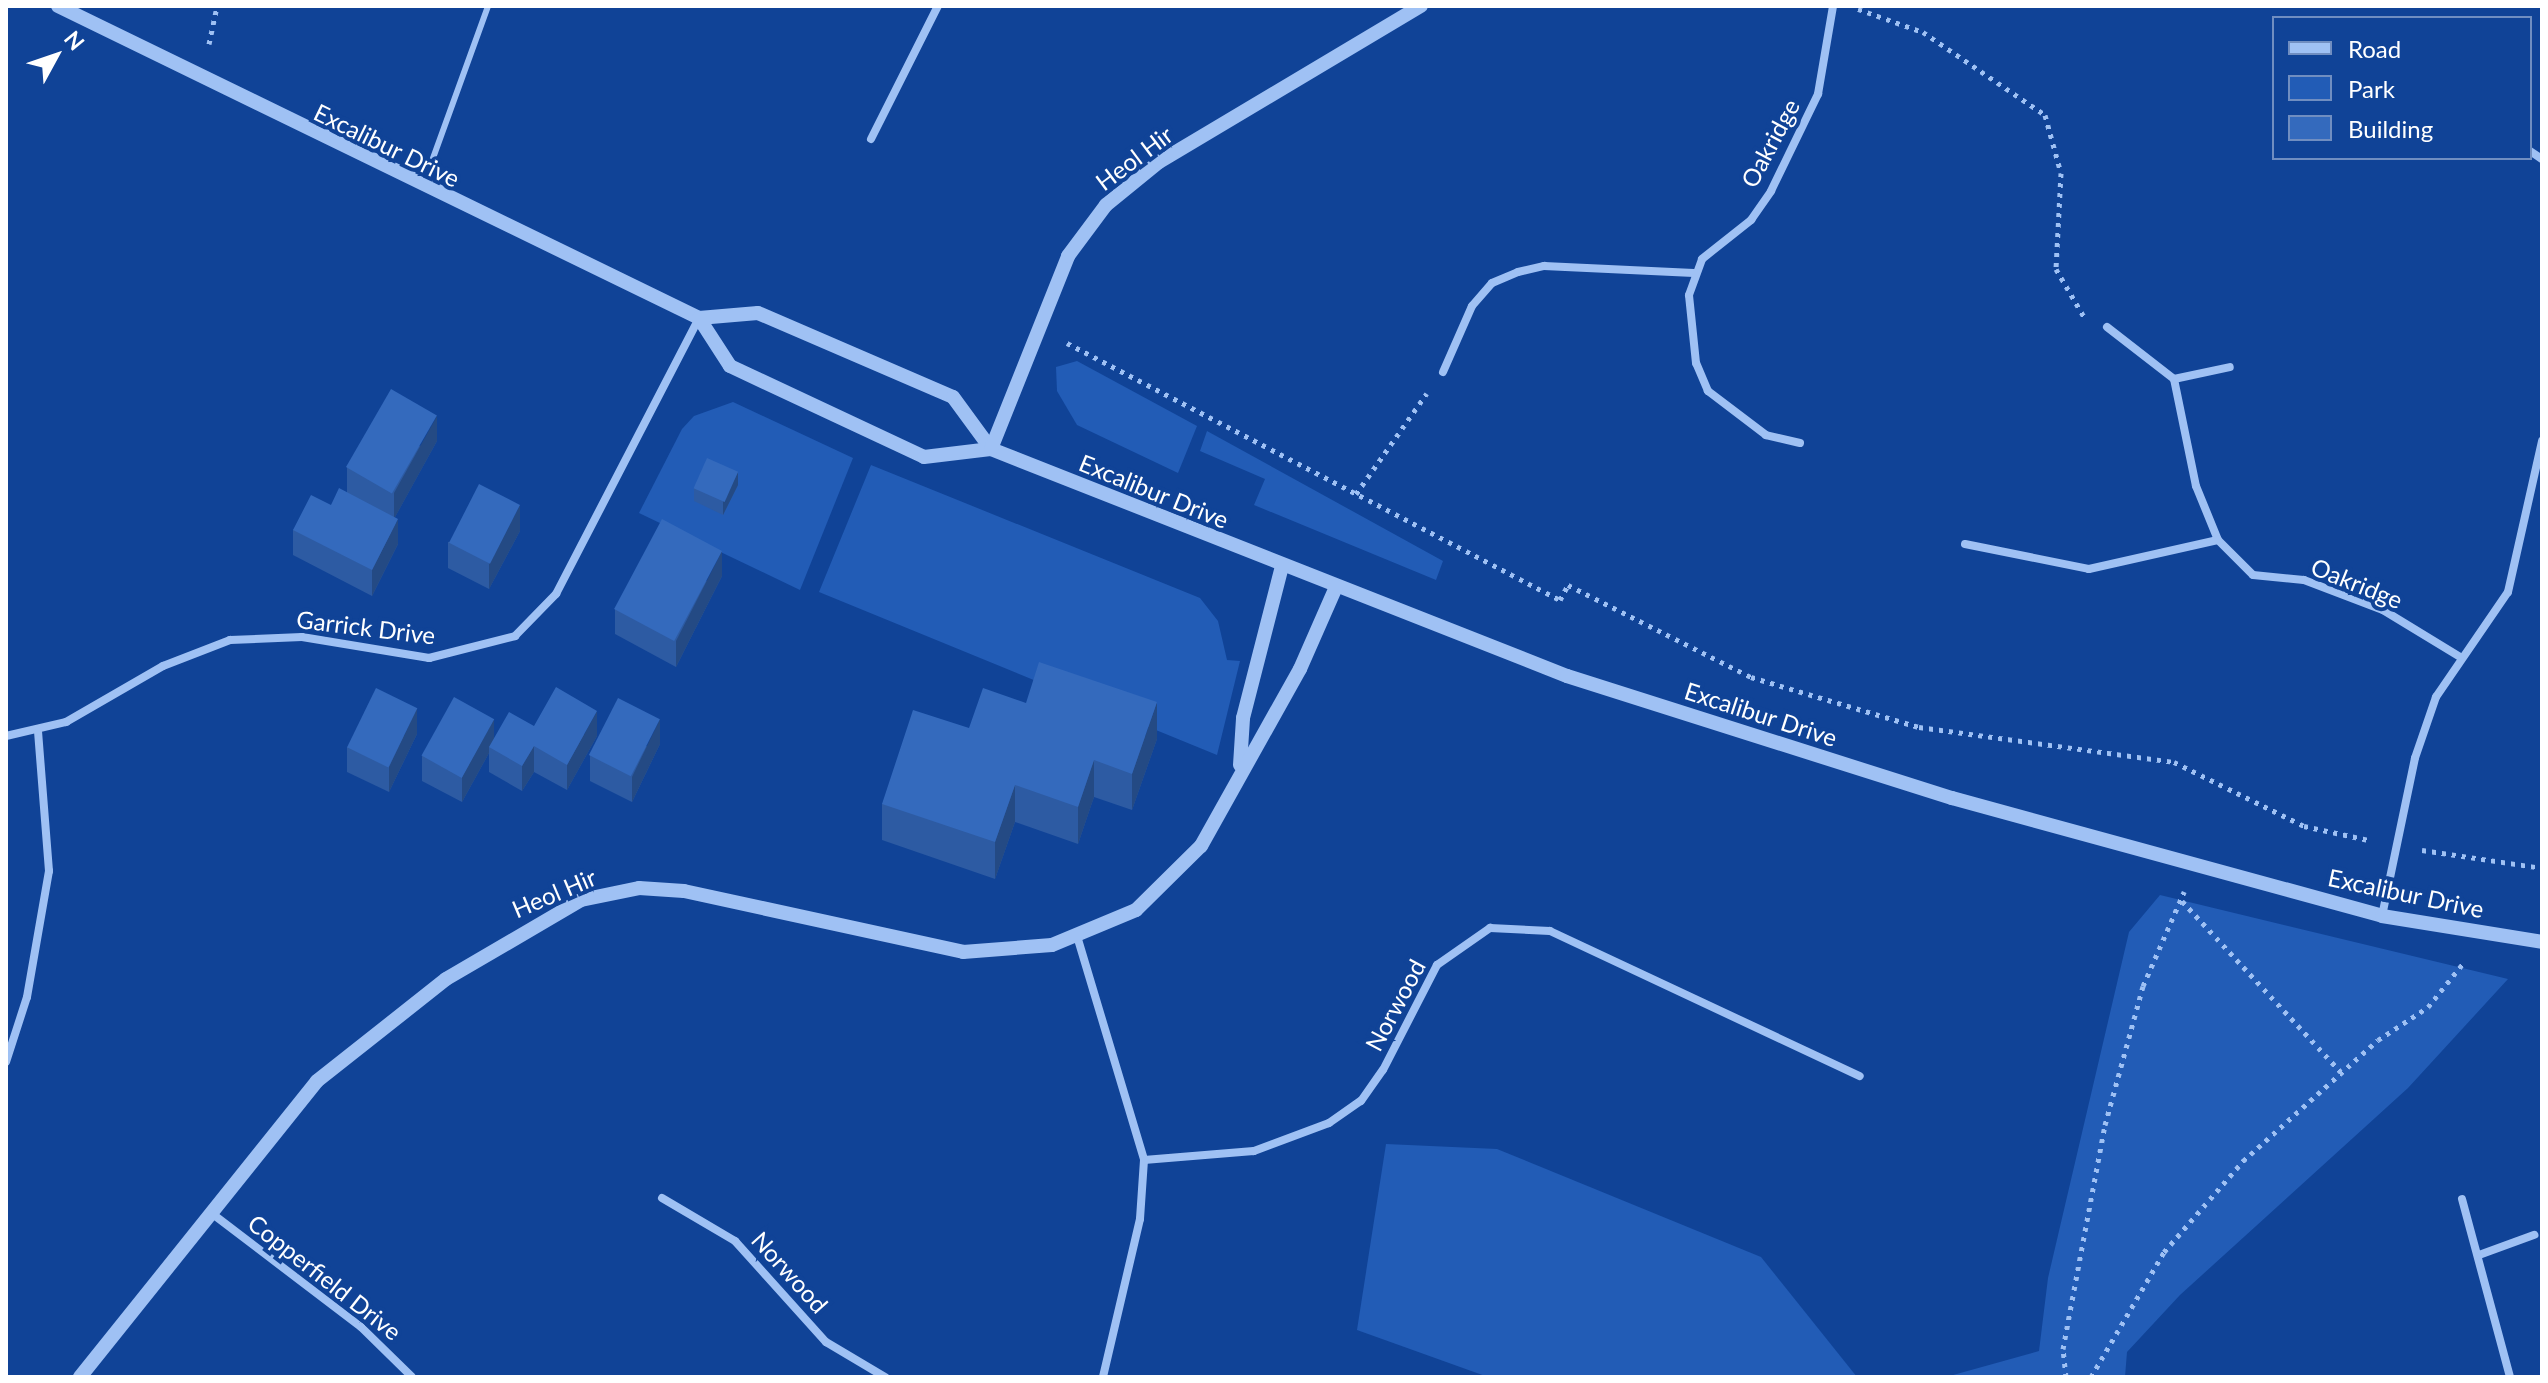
<!DOCTYPE html>
<style>
body{margin:0}
#map{position:relative;width:2548px;height:1383px;overflow:hidden;background:#104397;font-family:Lato,sans-serif}
div>[style]{position:absolute}
[style*='--x']{left:calc(var(--x)*1px);top:calc(var(--y)*1px);width:calc(var(--w)*1px);rotate:calc(var(--a)*1deg)}
.green>*{inset:0;background:#225cb6}
.path>*{height:5px;margin-top:-2.5px;transform-origin:0;background:repeating-linear-gradient(90deg,#9fc1f4 0 4px,transparent 0 10px)}
.service>*{height:6px;margin:-3px;padding:0 3px;transform-origin:3px;border-radius:3px;background:#9fc1f4}
.minor>*{height:8px;margin:-4px;padding:0 4px;transform-origin:4px;border-radius:4px;background:#9fc1f4}
.tertiary>*{height:14px;margin:-7px;padding:0 7px;transform-origin:7px;border-radius:7px;background:#9fc1f4}
.wall>*{inset:0;background:#2d5ba3}
.shaded-wall>*{inset:0;background:#244a84}
.building>*{inset:0;background:#346abd;transform-origin:0 0}
span{translate:-50% -50%;white-space:nowrap;text-align:center;line-height:1.15;-webkit-text-stroke:8px #104397;paint-order:stroke}
.street-label{font-size:24px;color:#fff}
.frame{position:absolute;inset:0;border:8px solid #fff;pointer-events:none}
.legend{position:absolute;left:2272px;top:16px;width:260px;height:144px;box-sizing:border-box;background:#104397;border:2px solid #708ec1;margin:0;padding:10px 14px;list-style:none;font-size:24px;color:#fff}
.legend li{display:flex;align-items:center;gap:16px;height:40px}
.legend b{width:40px;border:2px solid #708ec1}
.north{position:absolute;left:16px;top:16px;width:80px;height:80px;-webkit-text-stroke:6px #104397;paint-order:stroke;rotate:50deg;font-size:22px;font-weight:700;line-height:32px;text-align:center;color:#fff}
.north::after{content:'';display:block;margin:auto;width:28px;height:36px;background:#fff;clip-path:polygon(50% 0,100% 100%,50% 72%,0 100%)}
</style>
<div id="map">
<div class="green">
<div style="clip-path:polygon(1077px 361px,1197px 426px,1178px 473px,1077px 425px,1057px 391px,1056px 367px)"></div>
<div style="clip-path:polygon(733px 402px,853px 458px,800px 590px,639px 513px,682px 429px,694px 416px)"></div>
<div style="clip-path:polygon(1207px 431px,1443px 561px,1436px 580px,1254px 505px,1265px 479px,1200px 451px)"></div>
<div style="clip-path:polygon(871px 465px,1200px 598px,1218px 621px,1227px 660px,1240px 661px,1217px 755px,819px 592px)"></div>
<div style="clip-path:polygon(2160px 895px,2508px 979px,2408px 1088px,2180px 1295px,2127px 1352px,2125px 1377px,1946px 1377px,2039px 1351px,2048px 1278px,2129px 932px)"></div>
<div style="clip-path:polygon(1386px 1144px,1497px 1149px,1761px 1257px,1857px 1377px,1488px 1377px,1357px 1330px)"></div>
</div>
<div class="path">
<div style="--x:1858;--y:9;--w:69;--a:19.5"></div>
<div style="--x:1923;--y:32;--w:148;--a:34.2"></div>
<div style="--x:2045;--y:115;--w:60;--a:74.6"></div>
<div style="--x:2061;--y:173;--w:96;--a:93"></div>
<div style="--x:2056;--y:269;--w:56;--a:59.7"></div>
<div style="--x:209;--y:44;--w:39;--a:-78"></div>
<div style="--x:1067;--y:343;--w:556;--a:27.53"></div>
<div style="--x:1560;--y:600;--w:17;--a:-62"></div>
<div style="--x:1568;--y:585;--w:205;--a:26.7"></div>
<div style="--x:1751;--y:677;--w:175;--a:16.6"></div>
<div style="--x:1919;--y:727;--w:257;--a:7.8"></div>
<div style="--x:2174;--y:762;--w:145;--a:26.2"></div>
<div style="--x:2304;--y:826;--w:66;--a:12.2"></div>
<div style="--x:1356;--y:494;--w:123;--a:-54.9"></div>
<div style="--x:2422;--y:850;--w:121;--a:8.5"></div>
<div style="--x:2182;--y:901;--w:233;--a:47.1"></div>
<div style="--x:2066;--y:1377;--w:28;--a:-96"></div>
<div style="--x:2063;--y:1349;--w:228;--a:-79.4"></div>
<div style="--x:2105;--y:1125;--w:144;--a:-74.7"></div>
<div style="--x:2143;--y:986;--w:103;--a:-66.4"></div>
<div style="--x:2091;--y:1377;--w:145;--a:-59.7"></div>
<div style="--x:2164;--y:1252;--w:121;--a:-49"></div>
<div style="--x:2243;--y:1161;--w:181;--a:-41.9"></div>
<div style="--x:2378;--y:1040;--w:60;--a:-33.4"></div>
<div style="--x:2428;--y:1007;--w:59;--a:-51.2"></div>
</div>
<div class="service">
<div style="--x:424;--y:183;--w:188;--a:-70.1"></div>
</div>
<div class="minor">
<div style="--x:871;--y:139;--w:149;--a:-63.3"></div>
<div style="--x:2530;--y:151;--w:14;--a:34"></div>
<div style="--x:2107;--y:327;--w:85;--a:37.8"></div>
<div style="--x:2174;--y:379;--w:109;--a:78.4"></div>
<div style="--x:2196;--y:486;--w:58;--a:67.8"></div>
<div style="--x:2218;--y:540;--w:49;--a:45"></div>
<div style="--x:2253;--y:575;--w:51;--a:5.6"></div>
<div style="--x:2304;--y:580;--w:85;--a:20.8"></div>
<div style="--x:2383;--y:610;--w:92;--a:31.3"></div>
<div style="--x:1443;--y:372;--w:72;--a:-66.3"></div>
<div style="--x:1472;--y:306;--w:30;--a:-49"></div>
<div style="--x:1492;--y:283;--w:28;--a:-23"></div>
<div style="--x:1518;--y:272;--w:27;--a:-13"></div>
<div style="--x:1544;--y:266;--w:150;--a:2.7"></div>
<div style="--x:2174;--y:379;--w:57;--a:-12.1"></div>
<div style="--x:1800;--y:443;--w:35;--a:-167"></div>
<div style="--x:1766;--y:435;--w:73;--a:-142.8"></div>
<div style="--x:1708;--y:391;--w:30;--a:-113"></div>
<div style="--x:1696;--y:363;--w:68;--a:-95.9"></div>
<div style="--x:1689;--y:295;--w:38;--a:-70"></div>
<div style="--x:1702;--y:259;--w:63;--a:-38.5"></div>
<div style="--x:1751;--y:220;--w:35;--a:-55"></div>
<div style="--x:1771;--y:191;--w:108;--a:-64.1"></div>
<div style="--x:1818;--y:94;--w:89;--a:-80.3"></div>
<div style="--x:1965;--y:544;--w:126;--a:11.4"></div>
<div style="--x:2089;--y:569;--w:132;--a:-12.7"></div>
<div style="--x:6;--y:736;--w:62;--a:-13.1"></div>
<div style="--x:66;--y:722;--w:112;--a:-30"></div>
<div style="--x:163;--y:666;--w:72;--a:-21.2"></div>
<div style="--x:230;--y:640;--w:72;--a:-2.4"></div>
<div style="--x:302;--y:637;--w:129;--a:9.4"></div>
<div style="--x:429;--y:658;--w:89;--a:-14.3"></div>
<div style="--x:515;--y:636;--w:59;--a:-45.7"></div>
<div style="--x:556;--y:594;--w:311;--a:-62.6"></div>
<div style="--x:2382;--y:916;--w:161;--a:-78.2"></div>
<div style="--x:2415;--y:758;--w:65;--a:-71"></div>
<div style="--x:2436;--y:697;--w:127;--a:-55.6"></div>
<div style="--x:2508;--y:592;--w:155;--a:-77.3"></div>
<div style="--x:1077;--y:936;--w:234;--a:73.3"></div>
<div style="--x:1144;--y:1160;--w:59;--a:93.9"></div>
<div style="--x:1140;--y:1219;--w:162;--a:103.2"></div>
<div style="--x:6;--y:1062;--w:68;--a:-72.1"></div>
<div style="--x:27;--y:997;--w:128;--a:-80.1"></div>
<div style="--x:49;--y:871;--w:139;--a:-94.5"></div>
<div style="--x:1144;--y:1160;--w:110;--a:-4.7"></div>
<div style="--x:1254;--y:1151;--w:80;--a:-20.5"></div>
<div style="--x:1329;--y:1123;--w:39;--a:-35"></div>
<div style="--x:1361;--y:1101;--w:38;--a:-55"></div>
<div style="--x:1383;--y:1070;--w:118;--a:-62.8"></div>
<div style="--x:1437;--y:965;--w:65;--a:-34.9"></div>
<div style="--x:1490;--y:928;--w:60;--a:2.9"></div>
<div style="--x:1550;--y:931;--w:342;--a:25.1"></div>
<div style="--x:662;--y:1198;--w:85;--a:30.5"></div>
<div style="--x:735;--y:1241;--w:136;--a:48"></div>
<div style="--x:826;--y:1342;--w:69;--a:30.7"></div>
<div style="--x:2462;--y:1199;--w:184;--a:74.9"></div>
<div style="--x:210;--y:1212;--w:190;--a:37.3"></div>
<div style="--x:361;--y:1327;--w:71;--a:44.4"></div>
<div style="--x:2479;--y:1255;--w:59;--a:-20"></div>
</div>
<div class="tertiary">
<div style="--x:58;--y:6;--w:713;--a:25.95"></div>
<div style="--x:699;--y:318;--w:59;--a:-4.8"></div>
<div style="--x:758;--y:313;--w:212;--a:23.3"></div>
<div style="--x:953;--y:397;--w:64;--a:53.8"></div>
<div style="--x:699;--y:318;--w:57;--a:57.1"></div>
<div style="--x:730;--y:366;--w:214;--a:25.1"></div>
<div style="--x:924;--y:457;--w:67;--a:-6.8"></div>
<div style="--x:991;--y:449;--w:619;--a:21.51"></div>
<div style="--x:1567;--y:676;--w:404;--a:17.6"></div>
<div style="--x:1952;--y:798;--w:446;--a:15.3"></div>
<div style="--x:2382;--y:916;--w:162;--a:9.2"></div>
<div style="--x:991;--y:449;--w:208;--a:-68.2"></div>
<div style="--x:1068;--y:256;--w:64;--a:-53.3"></div>
<div style="--x:1106;--y:205;--w:68;--a:-39.1"></div>
<div style="--x:1159;--y:162;--w:305;--a:-30.8"></div>
<div style="--x:1240;--y:765;--w:47;--a:-86.3"></div>
<div style="--x:1243;--y:718;--w:157;--a:-75.6"></div>
<div style="--x:80;--y:1377;--w:379;--a:-51.3"></div>
<div style="--x:317;--y:1081;--w:164;--a:-38.3"></div>
<div style="--x:446;--y:979;--w:156;--a:-30.3"></div>
<div style="--x:581;--y:900;--w:59;--a:-11.7"></div>
<div style="--x:639;--y:888;--w:45;--a:3.8"></div>
<div style="--x:684;--y:891;--w:286;--a:12.3"></div>
<div style="--x:963;--y:952;--w:89;--a:-4.5"></div>
<div style="--x:1052;--y:945;--w:91;--a:-22.6"></div>
<div style="--x:1136;--y:910;--w:91;--a:-44.6"></div>
<div style="--x:1201;--y:846;--w:203;--a:-60.8"></div>
<div style="--x:1300;--y:669;--w:90;--a:-66.3"></div>
</div>
<div class="wall">
<div style="clip-path:polygon(437px 441px,395px 517px,398px 544px,372px 596px,293px 555px,293px 530px,331px 505px,347px 492px,347px 467px)"></div>
<div style="clip-path:polygon(738px 485px,723px 515px,694px 501px,694px 488px)"></div>
<div style="clip-path:polygon(520px 531px,489px 589px,448px 568px,448px 542px)"></div>
<div style="clip-path:polygon(722px 576px,676px 667px,615px 634px,615px 609px)"></div>
<div style="clip-path:polygon(1026px 703px,1157px 739px,1132px 810px,1094px 797px,1078px 844px,1015px 822px,995px 879px,882px 840px,882px 804px,969px 728px)"></div>
<div style="clip-path:polygon(534px 726px,597px 736px,567px 790px,534px 772px,522px 791px,489px 772px,489px 753px,462px 802px,422px 781px,422px 756px,494px 738px)"></div>
<div style="clip-path:polygon(417px 734px,389px 792px,347px 772px,347px 747px)"></div>
<div style="clip-path:polygon(660px 744px,632px 802px,590px 781px,590px 755px)"></div>
</div>
<div class="shaded-wall">
<div style="clip-path:polygon(437px 416px,437px 441px,394px 519px,394px 493px)"></div>
<div style="clip-path:polygon(738px 472px,738px 485px,723px 515px,723px 502px)"></div>
<div style="clip-path:polygon(520px 505px,520px 531px,489px 589px,489px 564px)"></div>
<div style="clip-path:polygon(398px 519px,398px 544px,372px 596px,372px 570px)"></div>
<div style="clip-path:polygon(722px 551px,722px 576px,676px 667px,676px 641px)"></div>
<div style="clip-path:polygon(1157px 702px,1157px 739px,1132px 810px,1132px 774px)"></div>
<div style="clip-path:polygon(417px 708px,417px 734px,389px 792px,389px 767px)"></div>
<div style="clip-path:polygon(597px 711px,597px 736px,567px 790px,567px 765px)"></div>
<div style="clip-path:polygon(494px 719px,494px 744px,489px 747px,489px 753px,462px 802px,462px 777px)"></div>
<div style="clip-path:polygon(660px 719px,660px 744px,632px 802px,632px 777px)"></div>
<div style="clip-path:polygon(534px 746px,534px 772px,522px 791px,522px 766px)"></div>
<div style="clip-path:polygon(1094px 760px,1094px 797px,1078px 844px,1078px 807px)"></div>
<div style="clip-path:polygon(1015px 785px,1015px 822px,995px 879px,995px 842px)"></div>
</div>
<div class="building">
<div style="left:391px;top:389px;width:53px;height:90px;rotate:30deg"></div>
<div style="left:707px;top:458px;width:34px;height:33px;rotate:24deg"></div>
<div style="left:479px;top:484px;width:46px;height:66px;rotate:27deg"></div>
<div style="clip-path:polygon(339px 488px,398px 519px,372px 570px,293px 530px,311px 495px,331px 505px)"></div>
<div style="left:662px;top:519px;width:68px;height:102px;rotate:28deg"></div>
<div style="clip-path:polygon(1039px 662px,1157px 702px,1132px 774px,1094px 760px,1078px 807px,1015px 785px,995px 842px,882px 804px,913px 710px,969px 728px,983px 688px,1026px 703px)"></div>
<div style="clip-path:polygon(556px 687px,597px 711px,567px 765px,534px 746px,522px 766px,489px 747px,509px 712px,534px 726px)"></div>
<div style="left:376px;top:688px;width:46px;height:66px;rotate:26deg"></div>
<div style="left:454px;top:697px;width:46px;height:67px;rotate:29deg"></div>
<div style="left:618px;top:698px;width:47px;height:64px;rotate:27deg"></div>
</div>
<div class="street-label">
<span style="left:1770px;top:143px;rotate:-62deg">Oakridge</span>
<span style="left:387px;top:145px;rotate:26deg">Excalibur Drive</span>
<span style="left:1134px;top:158px;rotate:-37deg">Heol Hir</span>
<span style="left:1154px;top:491px;rotate:22deg">Excalibur Drive</span>
<span style="left:2357px;top:583px;rotate:22deg">Oakridge</span>
<span style="left:366px;top:627px;rotate:7deg">Garrick Drive</span>
<span style="left:1761px;top:714px;rotate:18deg">Excalibur Drive</span>
<span style="left:554px;top:893px;rotate:-23deg">Heol Hir</span>
<span style="left:2406px;top:893px;rotate:12deg">Excalibur Drive</span>
<span style="left:1395px;top:1005px;rotate:-62deg">Norwood</span>
<span style="left:790px;top:1272px;rotate:48deg">Norwood</span>
<span style="left:325px;top:1277px;rotate:38deg">Copperfield Drive</span>
</div>
<div class="frame"></div>
<ul class="legend">
<li><b style="height:10px;background:#9fc1f4"></b>Road</li>
<li><b style="height:22px;background:#225cb6"></b>Park</li>
<li><b style="height:22px;background:#346abd"></b>Building</li>
</ul>
<div class="north">N</div>
</div>
